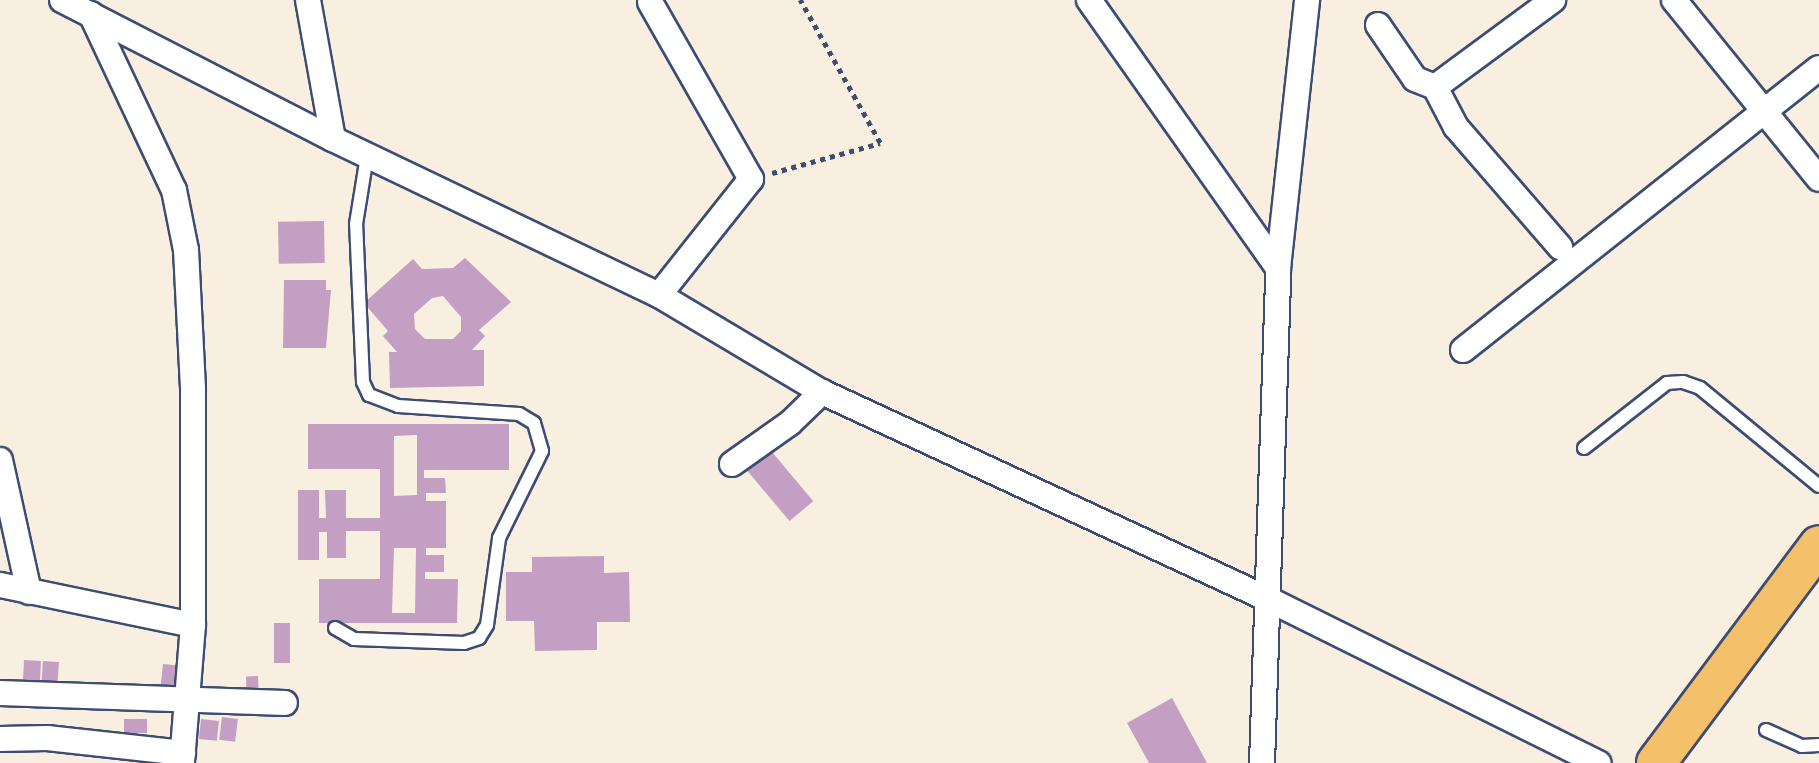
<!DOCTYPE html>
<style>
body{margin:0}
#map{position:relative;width:1819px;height:763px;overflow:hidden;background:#f9efe0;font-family:Caveat,sans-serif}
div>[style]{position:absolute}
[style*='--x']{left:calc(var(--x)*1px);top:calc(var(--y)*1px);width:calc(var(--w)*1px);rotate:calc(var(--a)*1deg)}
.building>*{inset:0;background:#c39fc3;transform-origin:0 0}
.path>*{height:4.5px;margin-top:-2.25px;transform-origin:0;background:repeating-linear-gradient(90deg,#3c4c72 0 5px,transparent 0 10px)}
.roads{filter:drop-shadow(2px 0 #3c4c72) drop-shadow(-2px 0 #3c4c72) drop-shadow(0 2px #3c4c72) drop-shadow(0 -2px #3c4c72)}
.lane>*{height:12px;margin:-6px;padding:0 6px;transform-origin:6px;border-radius:6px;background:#fff}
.street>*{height:24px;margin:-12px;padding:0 12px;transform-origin:12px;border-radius:12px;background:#fff}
.primary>*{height:38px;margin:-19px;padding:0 19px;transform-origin:19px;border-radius:19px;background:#f4c16a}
span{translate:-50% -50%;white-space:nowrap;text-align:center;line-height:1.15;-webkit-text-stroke:7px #fff;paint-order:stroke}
</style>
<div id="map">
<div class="building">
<div style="left:324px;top:221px;width:42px;height:46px;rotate:89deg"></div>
<div style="clip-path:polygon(evenodd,465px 258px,511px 302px,479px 330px,485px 336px,472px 350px,484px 350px,484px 386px,390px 388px,389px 352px,397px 352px,383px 336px,388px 331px,364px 303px,413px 259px,422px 269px,453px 268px,465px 258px,443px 296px,461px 317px,461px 331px,453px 339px,425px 339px,415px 329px,414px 314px,432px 298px,443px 296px)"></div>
<div style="clip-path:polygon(284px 280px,326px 280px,326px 290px,331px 290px,326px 348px,283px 348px)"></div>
<div style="clip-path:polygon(evenodd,308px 424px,509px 424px,509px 470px,424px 470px,424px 478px,445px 478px,446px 493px,426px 493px,426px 501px,446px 501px,446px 548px,426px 548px,426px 555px,444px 555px,444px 572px,425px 572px,425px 579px,458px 579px,457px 623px,319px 623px,319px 579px,380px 579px,380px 531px,346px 531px,346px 558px,327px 558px,327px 532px,319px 532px,319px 560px,298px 560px,298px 490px,319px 490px,319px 518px,326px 518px,325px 490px,346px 490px,346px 518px,380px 518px,380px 469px,308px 469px,308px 424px,417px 435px,417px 495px,394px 496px,394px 436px,417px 435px,308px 424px,394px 548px,416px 548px,415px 613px,392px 613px,394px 548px)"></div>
<div style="left:767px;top:446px;width:72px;height:31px;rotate:50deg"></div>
<div style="clip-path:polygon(604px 556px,604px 573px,629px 572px,630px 622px,597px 622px,597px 650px,535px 651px,534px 621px,506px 621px,506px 572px,532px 572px,532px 557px)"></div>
<div style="left:290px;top:623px;width:40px;height:16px;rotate:90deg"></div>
<div style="left:24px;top:660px;width:17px;height:30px;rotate:3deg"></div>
<div style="left:43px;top:661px;width:16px;height:31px;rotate:4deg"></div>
<div style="left:163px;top:664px;width:20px;height:33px;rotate:6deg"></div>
<div style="left:258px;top:676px;width:24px;height:12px;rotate:88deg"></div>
<div style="clip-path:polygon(1172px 698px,1207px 763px,1149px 763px,1127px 723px)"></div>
<div style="left:222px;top:717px;width:16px;height:23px;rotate:7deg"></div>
<div style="left:124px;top:719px;width:23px;height:14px"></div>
<div style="left:201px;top:719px;width:18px;height:20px;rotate:6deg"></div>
</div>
<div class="path">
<div style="--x:772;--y:173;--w:112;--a:-15.5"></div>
<div style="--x:880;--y:143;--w:164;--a:-119.2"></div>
</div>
<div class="roads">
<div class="lane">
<div style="--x:1584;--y:448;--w:105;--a:-38.1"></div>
<div style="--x:1667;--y:383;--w:16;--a:-4"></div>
<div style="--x:1683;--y:382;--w:18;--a:19"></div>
<div style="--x:1700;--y:388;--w:154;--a:39.5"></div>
<div style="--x:335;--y:628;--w:22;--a:30"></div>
<div style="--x:354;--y:639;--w:110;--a:2.1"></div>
<div style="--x:464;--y:643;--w:16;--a:-18"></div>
<div style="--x:479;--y:638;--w:15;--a:-58"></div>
<div style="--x:487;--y:625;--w:88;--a:-82.1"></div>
<div style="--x:499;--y:538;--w:97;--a:-63.7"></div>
<div style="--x:542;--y:451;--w:29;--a:-106"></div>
<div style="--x:534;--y:423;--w:17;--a:-149"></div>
<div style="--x:519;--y:414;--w:121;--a:-176.2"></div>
<div style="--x:398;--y:406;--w:31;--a:-159"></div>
<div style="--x:369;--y:395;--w:14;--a:-115"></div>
<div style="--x:363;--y:382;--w:158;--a:-92.5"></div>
<div style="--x:356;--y:224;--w:69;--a:-80.8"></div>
<div style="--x:1766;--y:730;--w:39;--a:24"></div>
<div style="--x:1802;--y:746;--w:17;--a:-3"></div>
</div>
<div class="street">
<div style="--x:62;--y:0;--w:305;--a:27.2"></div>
<div style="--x:333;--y:139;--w:361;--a:25.6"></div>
<div style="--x:659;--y:295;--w:190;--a:30.8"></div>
<div style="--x:822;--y:392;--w:492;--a:24.9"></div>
<div style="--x:1268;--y:599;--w:369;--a:26.4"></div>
<div style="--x:308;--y:0;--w:141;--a:79.8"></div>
<div style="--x:1089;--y:0;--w:328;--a:54.8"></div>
<div style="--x:1674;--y:0;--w:230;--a:51"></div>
<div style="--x:650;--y:2;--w:204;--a:60.3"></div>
<div style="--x:751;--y:179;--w:148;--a:128.4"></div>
<div style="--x:91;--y:14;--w:195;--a:64.8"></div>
<div style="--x:174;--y:190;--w:61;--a:78.7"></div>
<div style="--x:186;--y:250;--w:140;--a:87.1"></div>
<div style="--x:193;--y:390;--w:235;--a:90"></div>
<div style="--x:193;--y:625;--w:138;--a:94.6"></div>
<div style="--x:1378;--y:25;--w:65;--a:55.6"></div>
<div style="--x:1415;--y:79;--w:22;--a:22"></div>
<div style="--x:1435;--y:87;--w:147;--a:-36.4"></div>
<div style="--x:1435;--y:87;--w:45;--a:62.3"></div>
<div style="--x:1456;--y:127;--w:159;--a:49.1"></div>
<div style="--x:1463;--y:350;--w:454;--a:-38.4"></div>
<div style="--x:0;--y:460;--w:135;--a:77.6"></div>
<div style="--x:732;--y:464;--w:71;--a:-35.3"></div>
<div style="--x:790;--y:423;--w:45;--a:-44.1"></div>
<div style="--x:0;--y:585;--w:197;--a:11.7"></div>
<div style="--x:0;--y:693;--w:285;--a:2"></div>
<div style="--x:0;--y:739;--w:47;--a:-1.2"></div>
<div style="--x:47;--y:738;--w:137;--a:6.3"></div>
<div style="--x:1262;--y:763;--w:495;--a:-88.1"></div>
<div style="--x:1278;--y:268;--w:270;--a:-83.8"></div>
</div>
<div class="primary">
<div style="--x:1656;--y:763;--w:272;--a:-53.2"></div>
</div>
</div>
</div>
